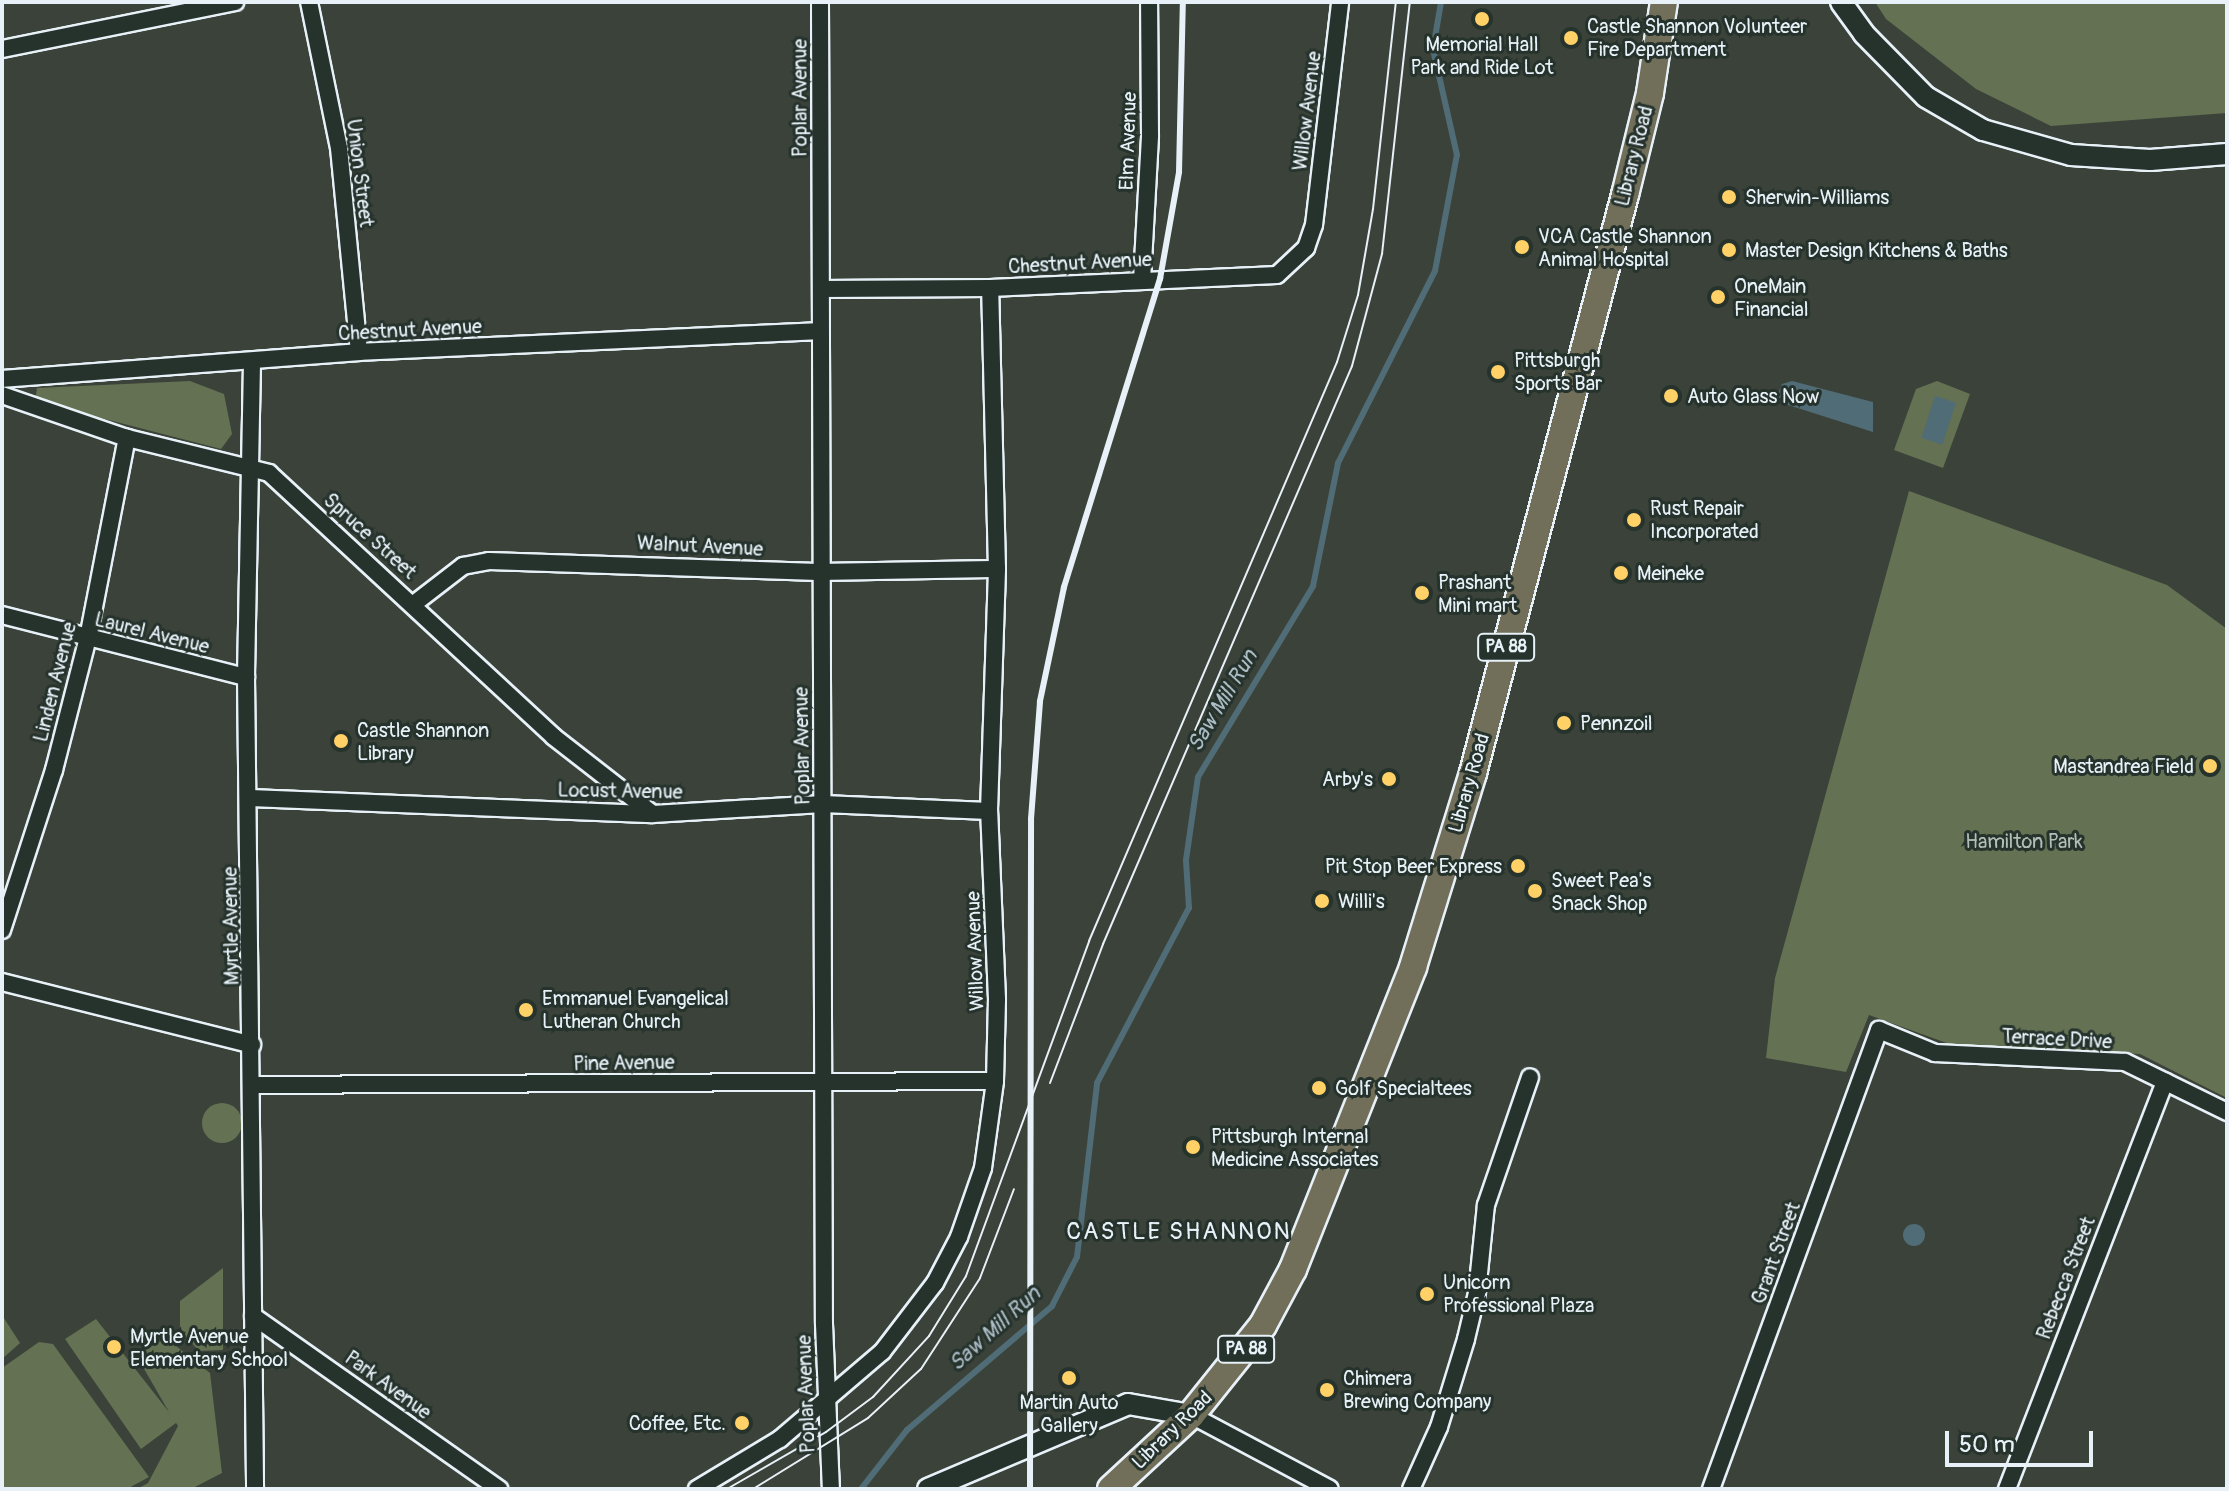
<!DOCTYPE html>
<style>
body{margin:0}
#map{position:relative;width:2229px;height:1491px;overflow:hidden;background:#3b4239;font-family:Pangolin,sans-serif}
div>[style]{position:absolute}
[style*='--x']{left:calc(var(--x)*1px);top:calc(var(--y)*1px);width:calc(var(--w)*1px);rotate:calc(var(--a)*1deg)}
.green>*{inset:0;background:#647152}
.round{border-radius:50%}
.water>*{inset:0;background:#506c76;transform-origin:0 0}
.stream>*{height:6px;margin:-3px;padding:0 3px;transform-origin:3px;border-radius:3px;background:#506c76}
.roads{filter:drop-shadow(2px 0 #e8f1f8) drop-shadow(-2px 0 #e8f1f8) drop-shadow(0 2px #e8f1f8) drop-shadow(0 -2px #e8f1f8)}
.minor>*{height:16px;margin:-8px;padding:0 8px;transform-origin:8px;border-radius:8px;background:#26332d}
.tertiary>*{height:20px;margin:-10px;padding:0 10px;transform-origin:10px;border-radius:10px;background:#26332d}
.primary>*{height:26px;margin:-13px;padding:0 13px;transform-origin:13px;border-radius:13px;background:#716e59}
.tram>*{height:2px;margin:-1px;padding:0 1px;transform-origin:1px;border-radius:1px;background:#e8f1f8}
.rail>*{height:6px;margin:-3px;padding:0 3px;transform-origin:3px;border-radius:3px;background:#e8f1f8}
.dots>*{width:22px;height:22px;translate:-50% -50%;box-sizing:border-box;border:4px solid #26332d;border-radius:50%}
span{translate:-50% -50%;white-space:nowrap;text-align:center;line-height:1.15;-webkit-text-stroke:6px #26332d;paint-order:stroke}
.shield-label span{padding:2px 6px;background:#26332d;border:2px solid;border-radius:6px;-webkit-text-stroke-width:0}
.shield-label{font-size:18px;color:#e8f1f8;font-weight:700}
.poi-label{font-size:20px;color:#e8f1f8}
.left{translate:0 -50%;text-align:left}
.right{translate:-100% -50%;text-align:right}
.street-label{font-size:20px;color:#e8f1f8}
.park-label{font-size:20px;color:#b3beb6}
.water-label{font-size:22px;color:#abbcc4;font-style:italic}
.quarter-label{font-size:24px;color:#e8f1f8;letter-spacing:2px}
.frame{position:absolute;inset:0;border:4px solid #e8f1f8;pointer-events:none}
.scale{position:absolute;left:1945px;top:1431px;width:148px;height:36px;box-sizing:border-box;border:4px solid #e8f1f8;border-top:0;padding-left:10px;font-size:24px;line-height:28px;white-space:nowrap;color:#e8f1f8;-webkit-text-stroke:6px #26332d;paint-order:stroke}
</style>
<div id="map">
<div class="green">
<div style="clip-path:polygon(1875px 2px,2227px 2px,2227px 113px,2051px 126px,1976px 89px,1886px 19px)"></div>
<div style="clip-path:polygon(190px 381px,224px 394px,232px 434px,221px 449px,35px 401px,37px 388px)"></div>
<div style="clip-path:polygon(1937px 381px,1970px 394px,1943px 468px,1894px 450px,1916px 389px)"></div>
<div style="clip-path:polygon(1909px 491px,2167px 585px,2227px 629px,2227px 1098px,2140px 1054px,1955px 1046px,1869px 1015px,1846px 1072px,1766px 1058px,1775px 978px)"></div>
<div class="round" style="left:202px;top:1103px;width:40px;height:40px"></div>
<div style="clip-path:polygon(223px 1268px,223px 1350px,199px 1351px,180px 1330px,180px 1301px)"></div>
<div style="clip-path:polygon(2px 1315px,20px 1343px,2px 1359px)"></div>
<div style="clip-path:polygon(96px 1319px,169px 1412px,136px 1355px,166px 1338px,210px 1373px,222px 1473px,191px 1489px,137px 1489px,148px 1483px,178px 1426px,176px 1423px,141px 1449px,65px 1339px)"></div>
<div style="clip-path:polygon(39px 1342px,53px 1344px,149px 1477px,127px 1489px,2px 1489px,2px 1368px)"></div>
</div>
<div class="water">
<div style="clip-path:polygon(1792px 381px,1873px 402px,1873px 432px,1785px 404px,1777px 396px,1782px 384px)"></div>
<div style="left:1935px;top:396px;width:22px;height:44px;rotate:18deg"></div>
<div class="round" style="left:1903px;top:1224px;width:22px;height:22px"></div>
</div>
<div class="stream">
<div style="--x:861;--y:1489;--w:75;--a:-52.1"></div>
<div style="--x:907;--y:1430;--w:191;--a:-40.5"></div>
<div style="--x:1052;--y:1306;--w:55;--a:-63"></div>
<div style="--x:1077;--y:1257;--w:175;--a:-83.4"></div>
<div style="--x:1097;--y:1083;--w:198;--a:-62.3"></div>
<div style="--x:1189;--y:908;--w:48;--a:-93.6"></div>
<div style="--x:1186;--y:860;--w:84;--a:-81.8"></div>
<div style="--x:1198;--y:777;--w:223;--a:-58.9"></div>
<div style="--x:1313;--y:586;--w:126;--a:-78.5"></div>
<div style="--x:1338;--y:463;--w:215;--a:-63.2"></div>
<div style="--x:1435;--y:271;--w:118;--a:-79.3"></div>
<div style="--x:1457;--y:155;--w:109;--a:-102.8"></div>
<div style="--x:1433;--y:49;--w:48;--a:-80.3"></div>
</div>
<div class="roads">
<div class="minor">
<div style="--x:309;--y:2;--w:149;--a:78.4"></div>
<div style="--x:339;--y:148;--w:205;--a:84.4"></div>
<div style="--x:820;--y:2;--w:1322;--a:89.83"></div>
<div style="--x:824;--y:1324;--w:165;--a:87.6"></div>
<div style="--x:2;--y:49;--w:238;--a:-11.4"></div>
<div style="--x:1142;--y:280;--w:145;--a:-86.8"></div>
<div style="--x:1150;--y:135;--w:133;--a:-90.4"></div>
<div style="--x:821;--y:289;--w:169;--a:-0.3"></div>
<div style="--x:990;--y:288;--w:287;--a:-2.6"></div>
<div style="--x:1277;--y:275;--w:40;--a:-43"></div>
<div style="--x:1306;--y:248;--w:24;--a:-71"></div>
<div style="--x:1314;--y:225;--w:225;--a:-83.3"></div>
<div style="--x:252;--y:363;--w:314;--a:91.1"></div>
<div style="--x:246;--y:677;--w:812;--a:89.36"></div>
<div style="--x:2;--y:379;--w:358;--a:-4.3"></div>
<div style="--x:359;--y:352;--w:461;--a:-2.6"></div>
<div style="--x:2;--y:395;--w:132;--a:19"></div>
<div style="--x:127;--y:438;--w:146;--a:13.8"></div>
<div style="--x:269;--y:473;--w:388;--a:42.8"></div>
<div style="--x:554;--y:737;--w:125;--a:37.9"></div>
<div style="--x:415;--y:603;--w:61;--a:-37.6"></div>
<div style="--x:463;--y:566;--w:26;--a:-11"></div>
<div style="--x:489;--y:561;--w:329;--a:1.9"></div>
<div style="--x:818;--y:572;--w:179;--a:-1"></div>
<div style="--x:2;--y:615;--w:252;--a:14.3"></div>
<div style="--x:250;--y:798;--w:403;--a:2.3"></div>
<div style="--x:653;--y:814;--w:170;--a:-3.4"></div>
<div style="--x:823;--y:804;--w:166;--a:2.4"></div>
<div style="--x:2;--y:930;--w:168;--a:-72"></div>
<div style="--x:54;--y:770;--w:136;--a:-75.6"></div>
<div style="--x:88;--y:638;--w:204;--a:-79"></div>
<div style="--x:2;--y:982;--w:258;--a:14.1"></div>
<div style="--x:252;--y:1085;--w:743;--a:-0.31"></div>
<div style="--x:253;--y:1316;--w:301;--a:35.1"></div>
<div style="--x:1191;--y:1415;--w:157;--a:28"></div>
<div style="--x:697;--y:1489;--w:97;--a:-31.1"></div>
<div style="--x:780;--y:1439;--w:134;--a:-40.5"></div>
<div style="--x:882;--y:1352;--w:87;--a:-52.5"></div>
<div style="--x:935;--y:1283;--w:52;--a:-62.4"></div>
<div style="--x:959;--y:1237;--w:73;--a:-70.8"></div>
<div style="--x:983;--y:1168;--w:88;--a:-82.1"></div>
<div style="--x:995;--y:1081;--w:82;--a:-88.6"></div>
<div style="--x:997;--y:999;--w:188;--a:-92.4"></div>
<div style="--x:989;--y:811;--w:242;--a:-88.1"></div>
<div style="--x:997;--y:569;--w:281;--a:-91.4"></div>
<div style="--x:1411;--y:1489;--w:68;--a:-65.7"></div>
<div style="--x:1439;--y:1427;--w:92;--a:-72.9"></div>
<div style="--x:1466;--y:1339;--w:47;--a:-76.6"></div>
<div style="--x:1477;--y:1293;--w:88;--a:-84.2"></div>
<div style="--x:1486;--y:1205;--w:135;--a:-71"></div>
<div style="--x:1711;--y:1489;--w:489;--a:-69.9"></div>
<div style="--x:1879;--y:1030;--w:61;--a:22.3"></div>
<div style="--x:1935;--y:1053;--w:190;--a:2.7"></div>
<div style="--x:2125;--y:1062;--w:114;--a:26.1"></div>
<div style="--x:2007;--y:1489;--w:437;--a:-68.8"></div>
</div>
<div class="tertiary">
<div style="--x:1841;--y:2;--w:39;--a:54"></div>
<div style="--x:1864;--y:34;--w:88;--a:45.5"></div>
<div style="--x:1926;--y:97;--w:66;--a:30.1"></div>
<div style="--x:1983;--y:130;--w:91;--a:15.9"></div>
<div style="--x:2071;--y:155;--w:79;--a:3.6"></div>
<div style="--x:2150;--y:160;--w:77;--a:-4.5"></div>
<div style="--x:928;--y:1489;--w:217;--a:-23"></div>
<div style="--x:1128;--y:1404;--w:64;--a:9.9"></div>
</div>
<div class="primary">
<div style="--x:1111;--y:1489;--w:109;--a:-42.8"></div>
<div style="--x:1191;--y:1415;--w:115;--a:-51.3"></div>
<div style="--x:1263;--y:1325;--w:64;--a:-61.8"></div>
<div style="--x:1293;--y:1269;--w:325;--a:-68.3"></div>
<div style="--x:1413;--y:967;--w:203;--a:-72.8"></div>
<div style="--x:1473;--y:773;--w:598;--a:-75.27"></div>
<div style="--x:1625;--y:195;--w:105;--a:-76.2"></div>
<div style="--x:1650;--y:93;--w:92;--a:-81.3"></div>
</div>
</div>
<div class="tram">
<div style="--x:1050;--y:1083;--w:149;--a:-69.1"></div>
<div style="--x:1103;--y:944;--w:629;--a:-66.69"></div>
<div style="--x:1352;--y:366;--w:116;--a:-75"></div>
<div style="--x:1382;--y:254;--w:254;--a:-83.7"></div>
<div style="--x:727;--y:1489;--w:114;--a:-29.9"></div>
<div style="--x:826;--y:1432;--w:59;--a:-36.7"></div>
<div style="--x:873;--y:1397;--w:83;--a:-47.4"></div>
<div style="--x:929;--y:1336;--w:70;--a:-58.3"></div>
<div style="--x:966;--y:1276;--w:357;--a:-69.8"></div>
<div style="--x:1089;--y:941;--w:630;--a:-66.81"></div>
<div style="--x:1337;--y:362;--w:70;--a:-72.6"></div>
<div style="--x:1358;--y:295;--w:87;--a:-80.1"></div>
<div style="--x:1373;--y:209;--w:208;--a:-83.7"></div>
<div style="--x:753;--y:1489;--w:135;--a:-31.7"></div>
<div style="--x:868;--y:1418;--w:72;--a:-42.8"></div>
<div style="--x:921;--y:1369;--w:108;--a:-57"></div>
<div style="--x:980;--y:1278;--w:95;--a:-69.1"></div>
</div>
<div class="rail">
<div style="--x:1030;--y:1489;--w:670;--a:-89.91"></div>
<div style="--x:1031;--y:819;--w:118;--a:-85.6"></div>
<div style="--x:1040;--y:701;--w:116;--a:-78.1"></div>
<div style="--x:1064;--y:587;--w:323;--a:-72.7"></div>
<div style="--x:1160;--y:279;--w:109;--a:-79.9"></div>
<div style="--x:1179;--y:172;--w:170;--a:-88.7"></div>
</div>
<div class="dots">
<div style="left:1482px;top:19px;background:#ffd166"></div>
<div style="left:1571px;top:38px;background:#ffd166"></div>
<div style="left:1729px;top:197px;background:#ffd166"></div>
<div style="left:1522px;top:247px;background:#ffd166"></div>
<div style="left:1729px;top:250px;background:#ffd166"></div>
<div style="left:1718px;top:297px;background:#ffd166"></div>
<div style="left:1498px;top:372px;background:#ffd166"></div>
<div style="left:1671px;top:396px;background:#ffd166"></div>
<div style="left:1634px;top:520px;background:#ffd166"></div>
<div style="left:1621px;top:573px;background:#ffd166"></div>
<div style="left:1422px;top:593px;background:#ffd166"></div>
<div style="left:1564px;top:723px;background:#ffd166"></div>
<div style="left:341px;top:741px;background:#ffd166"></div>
<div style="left:2210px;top:766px;background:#ffd166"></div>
<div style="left:1389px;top:779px;background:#ffd166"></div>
<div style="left:1518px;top:866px;background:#ffd166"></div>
<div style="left:1535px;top:891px;background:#ffd166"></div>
<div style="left:1322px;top:901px;background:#ffd166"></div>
<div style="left:526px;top:1010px;background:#ffd166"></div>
<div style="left:1319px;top:1088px;background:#ffd166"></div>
<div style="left:1193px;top:1147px;background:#ffd166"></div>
<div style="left:1427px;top:1294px;background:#ffd166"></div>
<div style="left:114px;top:1347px;background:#ffd166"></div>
<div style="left:1069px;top:1378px;background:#ffd166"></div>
<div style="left:1327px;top:1390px;background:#ffd166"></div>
<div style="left:742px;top:1423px;background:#ffd166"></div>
</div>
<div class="shield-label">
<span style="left:1506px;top:647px">PA 88</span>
<span style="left:1246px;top:1349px">PA 88</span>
</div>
<div class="poi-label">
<span class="left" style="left:1587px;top:38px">Castle Shannon Volunteer<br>Fire Department</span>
<span style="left:1482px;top:56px">Memorial Hall<br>Park and Ride Lot</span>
<span class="left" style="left:1745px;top:197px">Sherwin-Williams</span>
<span class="left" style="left:1538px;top:248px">VCA Castle Shannon<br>Animal Hospital</span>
<span class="left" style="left:1745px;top:250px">Master Design Kitchens &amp; Baths</span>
<span class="left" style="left:1734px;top:298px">OneMain<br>Financial</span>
<span class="left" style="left:1514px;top:372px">Pittsburgh<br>Sports Bar</span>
<span class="left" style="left:1687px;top:396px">Auto Glass Now</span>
<span class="left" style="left:1650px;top:520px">Rust Repair<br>Incorporated</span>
<span class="left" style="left:1637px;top:573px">Meineke</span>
<span class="left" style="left:1438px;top:594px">Prashant<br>Mini mart</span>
<span class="left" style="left:1580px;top:723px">Pennzoil</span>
<span class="left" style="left:357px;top:742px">Castle Shannon<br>Library</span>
<span class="right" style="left:2194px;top:766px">Mastandrea Field</span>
<span class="right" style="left:1373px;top:779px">Arby's</span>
<span class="right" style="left:1502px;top:866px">Pit Stop Beer Express</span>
<span class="left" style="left:1551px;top:892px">Sweet Pea's<br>Snack Shop</span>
<span class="left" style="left:1338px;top:901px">Willi's</span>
<span class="left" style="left:542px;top:1010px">Emmanuel Evangelical<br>Lutheran Church</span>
<span class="left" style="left:1335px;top:1088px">Golf Specialtees</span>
<span class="left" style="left:1211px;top:1148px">Pittsburgh Internal<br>Medicine Associates</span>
<span class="left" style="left:1443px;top:1294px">Unicorn<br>Professional Plaza</span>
<span class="left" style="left:130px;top:1348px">Myrtle Avenue<br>Elementary School</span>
<span class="left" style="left:1343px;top:1390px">Chimera<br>Brewing Company</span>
<span style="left:1069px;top:1414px">Martin Auto<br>Gallery</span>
<span class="right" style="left:726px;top:1423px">Coffee, Etc.</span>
</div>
<div class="street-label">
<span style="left:800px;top:98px;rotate:-90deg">Poplar Avenue</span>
<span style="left:1307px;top:111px;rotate:-83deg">Willow Avenue</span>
<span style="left:1128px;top:141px;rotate:-88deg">Elm Avenue</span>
<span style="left:1634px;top:156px;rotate:-76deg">Library Road</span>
<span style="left:360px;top:173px;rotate:83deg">Union Street</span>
<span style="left:1080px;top:263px;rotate:-3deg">Chestnut Avenue</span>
<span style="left:410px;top:330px;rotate:-3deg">Chestnut Avenue</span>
<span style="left:370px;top:536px;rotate:42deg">Spruce Street</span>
<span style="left:700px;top:546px;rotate:3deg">Walnut Avenue</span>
<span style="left:152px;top:633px;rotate:14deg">Laurel Avenue</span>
<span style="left:55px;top:682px;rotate:-76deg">Linden Avenue</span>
<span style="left:802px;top:746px;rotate:-91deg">Poplar Avenue</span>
<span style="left:1469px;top:783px;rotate:-74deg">Library Road</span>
<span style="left:620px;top:791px;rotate:1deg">Locust Avenue</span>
<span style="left:231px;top:926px;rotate:-91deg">Myrtle Avenue</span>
<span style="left:975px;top:951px;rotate:-92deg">Willow Avenue</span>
<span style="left:2057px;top:1039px;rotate:3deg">Terrace Drive</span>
<span style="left:624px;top:1063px;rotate:-1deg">Pine Avenue</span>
<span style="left:1776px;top:1253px;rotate:-70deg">Grant Street</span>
<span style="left:2066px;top:1278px;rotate:-69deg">Rebecca Street</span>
<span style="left:388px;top:1385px;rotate:36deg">Park Avenue</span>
<span style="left:806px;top:1394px;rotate:-92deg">Poplar Avenue</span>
<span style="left:1172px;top:1430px;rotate:-44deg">Library Road</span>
</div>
<div class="park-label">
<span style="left:2024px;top:841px">Hamilton Park</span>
</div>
<div class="water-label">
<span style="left:1223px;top:701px;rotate:-59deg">Saw Mill Run</span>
<span style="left:995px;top:1329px;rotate:-42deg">Saw Mill Run</span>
</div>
<div class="quarter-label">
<span style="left:1179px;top:1232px">CASTLE SHANNON</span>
</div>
<div class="frame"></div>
<div class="scale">50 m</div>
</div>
